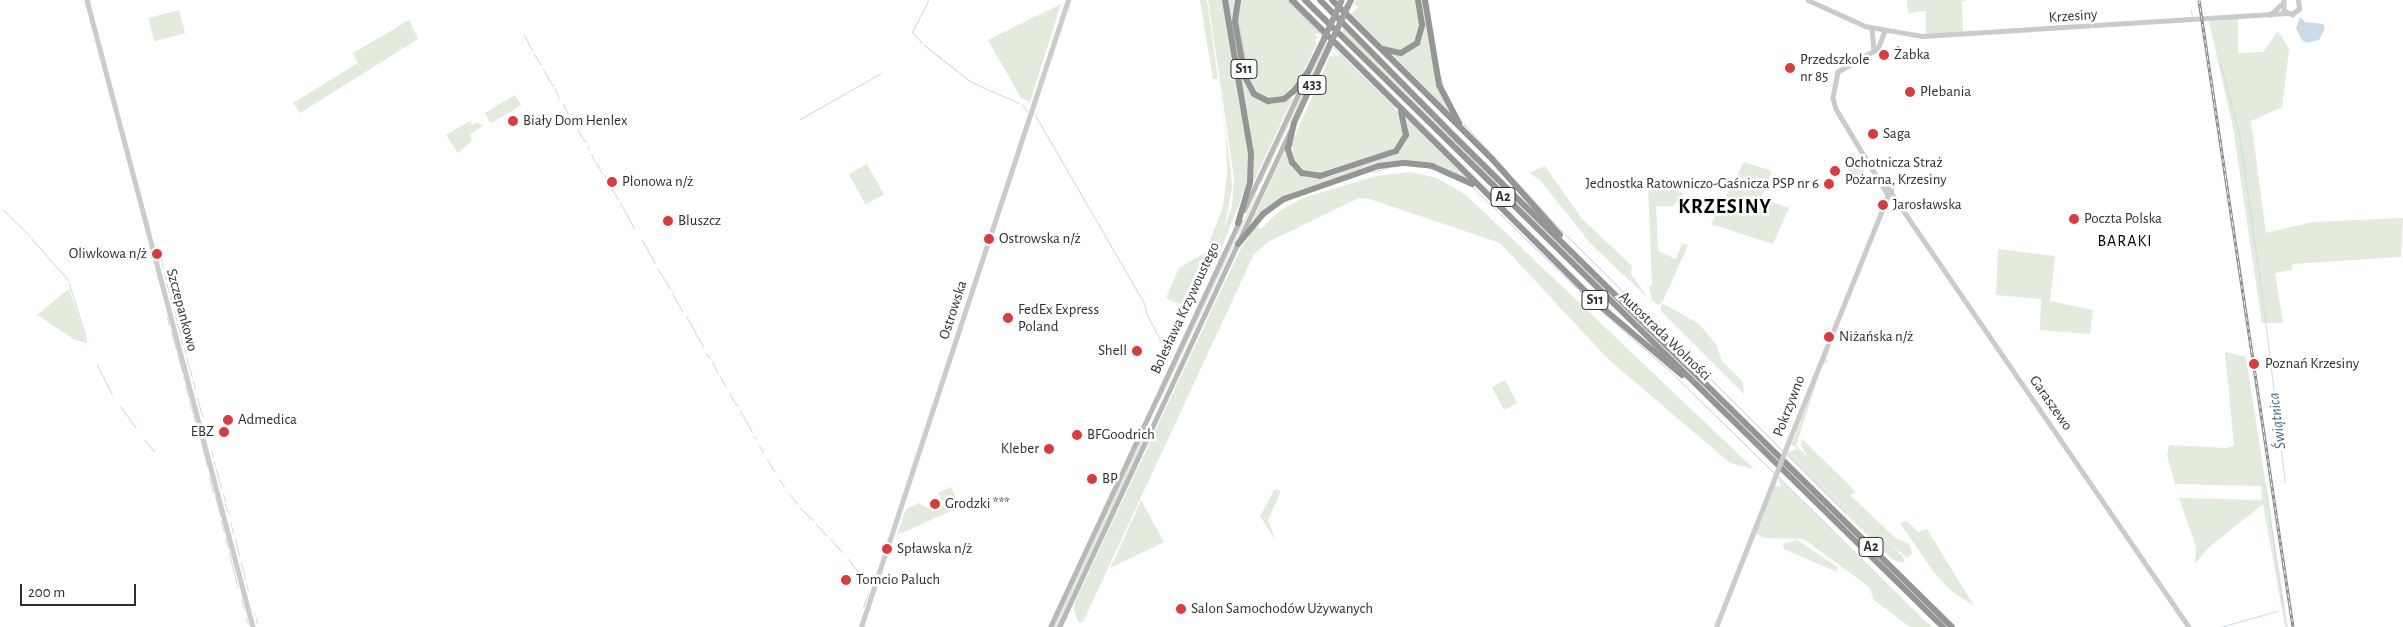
<!DOCTYPE html>
<meta charset="utf-8">
<style>
body{margin:0}
#map{position:relative;width:2403px;height:627px;overflow:hidden;background:#fff;font-family:"Alegreya Sans",sans-serif}
div>[style]{position:absolute}
[style*='--x']{left:calc(var(--x)*1px);top:calc(var(--y)*1px);width:calc(var(--w)*1px);rotate:calc(var(--a)*1deg)}
.green>*{inset:0;background:#e3ebdd;transform-origin:0 0}
.water>*{inset:0;background:#cadbea}
.stream>*{height:1px;margin:-0.5px;padding:0 0.5px;transform-origin:0.5px;border-radius:0.5px;background:#cadbea}
.tertiary>*{height:4.5px;margin:-2.25px;padding:0 2.25px;transform-origin:2.25px;border-radius:2.25px;background:#cbcbcb}
.secondary>*{height:5px;margin:-2.5px;padding:0 2.5px;transform-origin:2.5px;border-radius:2.5px;background:#b8b8b8}
.trunk>*{height:5.5px;margin:-2.75px;padding:0 2.75px;transform-origin:2.75px;border-radius:2.75px;background:#9e9e9e}
.motorway>*{height:6px;margin:-3px;padding:0 3px;transform-origin:3px;border-radius:3px;background:#959595}
.rail>*{height:3px;margin-top:-1.5px;transform-origin:0;background:repeating-linear-gradient(90deg,#fff 0 4px,#838383 0 8px);box-sizing:border-box;border-block:1px solid #838383}
.tertiary-bridge>*{height:4.5px;margin:-2.25px;padding:0 2.25px;transform-origin:2.25px;border-radius:2.25px;background:#cbcbcb}
.trunk-bridge>*{height:5.5px;margin:-2.75px;padding:0 2.75px;transform-origin:2.75px;border-radius:2.75px;background:#9e9e9e}
.dots>*{width:14px;height:14px;translate:-50% -50%;box-sizing:border-box;border:2px solid #fff;border-radius:50%}
span{translate:-50% -50%;white-space:nowrap;text-align:center;line-height:1.15;-webkit-text-stroke:5px #fff;paint-order:stroke}
.shield-label span{padding:1px 4px;background:#fff;border:1px solid;border-radius:4px;-webkit-text-stroke-width:0}
.shield-label{font-size:14px;color:#2e2e2e;font-weight:700}
.street-label{font-size:15px;color:#2e2e2e}
.poi-label{font-size:15px;color:#2e2e2e}
.left{translate:0 -50%;text-align:left}
.right{translate:-100% -50%;text-align:right}
.neighbourhood-label{font-size:16px;color:#000;letter-spacing:1px}
.water-label{font-size:16px;color:#40698c;font-style:italic}
.district-label{font-size:20px;color:#000;font-weight:700;letter-spacing:1px}
.scale{position:absolute;left:20px;top:584px;width:116px;height:22px;box-sizing:border-box;border:2px solid #2e2e2e;border-top:0;padding-left:6px;font-size:15px;line-height:18px;white-space:nowrap;color:#2e2e2e;-webkit-text-stroke:4px #fff;paint-order:stroke}
</style>
<div id="map">
<div class="green">
<div style="clip-path:polygon(1200px 0,1207px 0,1231px 171px,1232px 188px,1224px 229px,1187px 308px,1166px 298px,1179px 268px,1205px 253px,1223px 207px,1227px 175px,1226px 140px,1218px 79px,1213px 79px)"></div>
<div style="clip-path:polygon(1208px 0,1223px 0,1249px 154px,1248px 182px,1220px 252px,1216px 250px,1232px 207px,1234px 178px)"></div>
<div style="clip-path:polygon(1227px 0,1235px 0,1233px 17px,1245px 84px,1268px 103px,1293px 98px,1251px 187px,1252px 177px)"></div>
<div style="clip-path:polygon(1240px 0,1289px 0,1321px 33px,1315px 34px,1318px 38px,1314px 41px,1317px 43px,1298px 84px,1287px 96px,1271px 100px,1258px 95px,1250px 84px,1237px 22px)"></div>
<div style="clip-path:polygon(1356px 0,1416px 0,1420px 25px,1414px 43px,1399px 51px,1383px 46px,1350px 15px,1358px 7px,1354px 4px)"></div>
<div style="clip-path:polygon(1420px 0,1423px 0,1442px 97px,1452px 117px,1389px 54px,1407px 53px,1420px 42px,1424px 25px)"></div>
<div style="clip-path:polygon(1907px 0,1967px 0,1962px 2px,1963px 33px,1926px 35px,1926px 11px,1908px 13px)"></div>
<div style="clip-path:polygon(1061px 4px,1030px 102px,1021px 98px,988px 40px)"></div>
<div style="left:179px;top:10px;width:24px;height:32px;rotate:75deg"></div>
<div style="clip-path:polygon(2238px 18px,2238px 53px,2263px 52px,2278px 31px,2289px 49px,2282px 107px,2251px 121px,2266px 233px,2313px 222px,2403px 218px,2401px 257px,2292px 264px,2292px 270px,2275px 273px,2283px 323px,2262px 323px,2233px 128px,2209px 21px)"></div>
<div style="clip-path:polygon(409px 20px,418px 39px,300px 113px,293px 103px,358px 63px,353px 53px)"></div>
<div style="clip-path:polygon(1344px 28px,1777px 458px,1341px 34px)"></div>
<div style="left:1338px;top:40px;width:389px;height:3px;rotate:45deg"></div>
<div style="clip-path:polygon(1326px 42px,1328px 44px,1261px 183px,1260px 182px)"></div>
<div style="clip-path:polygon(1335px 47px,1394px 106px,1402px 118px,1405px 129px,1405px 134px,1403px 140px,1398px 147px,1393px 151px,1383px 156px,1330px 172px,1323px 174px,1310px 174px,1294px 161px,1292px 143px,1330px 56px,1334px 57px,1333px 52px,1337px 57px,1340px 55px,1394px 110px,1402px 122px,1403px 134px,1397px 145px,1386px 153px,1318px 173px,1386px 154px,1399px 144px,1404px 134px,1404px 127px,1398px 113px)"></div>
<div style="left:515px;top:95px;width:12px;height:35px;rotate:59deg"></div>
<div style="clip-path:polygon(1407px 118px,1470px 180px,1426px 163px,1360px 170px,1292px 193px,1250px 226px,1285px 151px,1301px 175px,1312px 178px,1331px 176px,1397px 153px,1408px 138px)"></div>
<div style="clip-path:polygon(470px 121px,472px 125px,477px 122px,483px 126px,470px 134px,472px 141px,458px 153px,446px 135px)"></div>
<div style="left:1853px;top:152px;width:24px;height:13px;rotate:60deg"></div>
<div style="clip-path:polygon(1744px 162px,1772px 171px,1761px 198px,1789px 208px,1773px 244px,1711px 224px)"></div>
<div style="left:867px;top:164px;width:35px;height:21px;rotate:61deg"></div>
<div style="clip-path:polygon(1545px 166px,1582px 219px,1632px 266px,1631px 274px,1649px 299px,1591px 244px,1540px 180px,1529px 173px)"></div>
<div style="clip-path:polygon(1411px 172px,1437px 178px,1466px 195px,1754px 469px,1730px 463px,1608px 359px,1500px 243px,1370px 199px,1359px 198px,1268px 242px,1254px 254px,1083px 622px,1079px 623px,1074px 611px,1075px 602px,1239px 252px,1255px 226px,1261px 229px,1278px 212px,1303px 198px,1376px 176px)"></div>
<div style="clip-path:polygon(1648px 184px,1684px 193px,1673px 206px,1656px 206px,1658px 251px,1676px 259px,1682px 243px,1688px 245px,1662px 303px,1699px 324px,1716px 344px,1722px 361px,1743px 382px,1744px 394px,1660px 310px,1662px 303px,1658px 305px,1652px 300px,1649px 287px,1652px 285px)"></div>
<div style="clip-path:polygon(1256px 194px,1257px 196px,1160px 401px,1159px 400px)"></div>
<div style="clip-path:polygon(1998px 249px,2055px 256px,2050px 301px,2093px 310px,2090px 334px,2040px 330px,2041px 299px,1996px 295px)"></div>
<div style="clip-path:polygon(69px 289px,87px 342px,87px 343px,75px 340px,37px 315px)"></div>
<div style="clip-path:polygon(2225px 352px,2246px 357px,2288px 627px,2285px 627px,2263px 504px,2208px 548px,2195px 564px,2196px 546px,2179px 498px,2262px 500px,2261px 486px,2175px 484px,2167px 455px,2169px 445px,2226px 448px,2234px 446px)"></div>
<div style="clip-path:polygon(1825px 357px,1828px 361px,1822px 366px,1796px 446px,1807px 456px,1801px 446px,1802px 439px,1856px 492px,1850px 495px,1894px 537px,1909px 544px,1912px 553px,1907px 558px,1891px 544px,1903px 557px,1905px 561px,1902px 563px,1893px 560px,1787px 456px,1788px 452px,1795px 450px,1796px 447px,1791px 445px)"></div>
<div style="left:1505px;top:380px;width:26px;height:15px;rotate:62deg"></div>
<div style="clip-path:polygon(1145px 427px,1150px 428px,1057px 627px,1053px 627px)"></div>
<div style="clip-path:polygon(1779px 476px,1924px 620px,1933px 627px,1910px 627px,1874px 600px,1869px 587px,1804px 539px,1765px 538px,1756px 534px,1775px 485px,1781px 487px,1778px 478px,1831px 528px)"></div>
<div style="clip-path:polygon(951px 487px,960px 507px,897px 535px,906px 509px,919px 503px,931px 510px,939px 507px,944px 504px,938px 493px)"></div>
<div style="clip-path:polygon(1274px 490px,1280px 490px,1280px 493px,1268px 520px,1276px 541px,1260px 516px)"></div>
<div style="clip-path:polygon(1141px 500px,1164px 542px,1110px 568px,1117px 554px)"></div>
<div style="clip-path:polygon(1907px 521px,1918px 532px,1927px 529px,1974px 606px,1950px 590px,1933px 571px,1900px 523px)"></div>
<div style="clip-path:polygon(1797px 540px,1837px 567px,1837px 572px,1784px 549px,1783px 544px)"></div>
</div>
<div class="water">
<div style="clip-path:polygon(2300px 17px,2305px 22px,2323px 24px,2325px 28px,2319px 40px,2306px 43px,2301px 39px,2296px 28px)"></div>
</div>
<div class="stream">
<div style="--x:1287;--y:0;--w:52;--a:45.8"></div>
<div style="--x:2191;--y:10;--w:7;--a:82"></div>
<div style="--x:1238;--y:19;--w:61;--a:79.6"></div>
<div style="--x:524;--y:35;--w:17;--a:62"></div>
<div style="--x:922;--y:43;--w:15;--a:-132"></div>
<div style="--x:912;--y:32;--w:36;--a:-63"></div>
<div style="--x:924;--y:45;--w:60;--a:38.2"></div>
<div style="--x:971;--y:82;--w:52;--a:23.6"></div>
<div style="--x:1333;--y:47;--w:93;--a:45.9"></div>
<div style="--x:534;--y:54;--w:13;--a:58"></div>
<div style="--x:2220;--y:63;--w:73;--a:74.8"></div>
<div style="--x:2239;--y:133;--w:136;--a:82"></div>
<div style="--x:543;--y:69;--w:20;--a:60"></div>
<div style="--x:1441;--y:76;--w:11;--a:80"></div>
<div style="--x:555;--y:89;--w:10;--a:66"></div>
<div style="--x:563;--y:104;--w:11;--a:63"></div>
<div style="--x:1022;--y:104;--w:9;--a:58"></div>
<div style="--x:1035;--y:115;--w:217;--a:59.9"></div>
<div style="--x:1144;--y:303;--w:12;--a:76"></div>
<div style="--x:1147;--y:315;--w:40;--a:62"></div>
<div style="--x:571;--y:118;--w:9;--a:63"></div>
<div style="--x:800;--y:119;--w:93;--a:-29.6"></div>
<div style="--x:1461;--y:121;--w:138;--a:47.6"></div>
<div style="--x:1554;--y:223;--w:323;--a:44.9"></div>
<div style="--x:577;--y:129;--w:15;--a:58"></div>
<div style="--x:587;--y:146;--w:4;--a:56"></div>
<div style="--x:591;--y:154;--w:7;--a:63"></div>
<div style="--x:596;--y:163;--w:12;--a:59"></div>
<div style="--x:1372;--y:172;--w:16;--a:-15"></div>
<div style="--x:604;--y:175;--w:11;--a:63"></div>
<div style="--x:1472;--y:187;--w:168;--a:44"></div>
<div style="--x:1593;--y:304;--w:101;--a:41"></div>
<div style="--x:1669;--y:370;--w:147;--a:44.4"></div>
<div style="--x:611;--y:188;--w:13;--a:58"></div>
<div style="--x:620;--y:203;--w:29;--a:61"></div>
<div style="--x:3;--y:210;--w:36;--a:44"></div>
<div style="--x:31;--y:238;--w:56;--a:48.6"></div>
<div style="--x:642;--y:240;--w:26;--a:61"></div>
<div style="--x:161;--y:259;--w:9;--a:77"></div>
<div style="--x:657;--y:268;--w:25;--a:58"></div>
<div style="--x:2259;--y:271;--w:213;--a:83"></div>
<div style="--x:164;--y:272;--w:8;--a:76"></div>
<div style="--x:166;--y:283;--w:11;--a:68"></div>
<div style="--x:69;--y:284;--w:57;--a:72.5"></div>
<div style="--x:672;--y:293;--w:21;--a:61"></div>
<div style="--x:1594;--y:294;--w:23;--a:43"></div>
<div style="--x:170;--y:296;--w:11;--a:75"></div>
<div style="--x:174;--y:309;--w:4;--a:76"></div>
<div style="--x:175;--y:316;--w:5;--a:68"></div>
<div style="--x:686;--y:316;--w:35;--a:61"></div>
<div style="--x:167;--y:317;--w:8;--a:76"></div>
<div style="--x:177;--y:324;--w:13;--a:72"></div>
<div style="--x:171;--y:331;--w:19;--a:74"></div>
<div style="--x:181;--y:339;--w:6;--a:72"></div>
<div style="--x:184;--y:348;--w:5;--a:79"></div>
<div style="--x:177;--y:353;--w:20;--a:75"></div>
<div style="--x:706;--y:353;--w:7;--a:56"></div>
<div style="--x:1168;--y:354;--w:4;--a:56"></div>
<div style="--x:186;--y:356;--w:9;--a:77"></div>
<div style="--x:712;--y:362;--w:13;--a:61"></div>
<div style="--x:97;--y:365;--w:33;--a:63"></div>
<div style="--x:189;--y:367;--w:10;--a:73"></div>
<div style="--x:183;--y:376;--w:4;--a:76"></div>
<div style="--x:720;--y:377;--w:12;--a:59"></div>
<div style="--x:193;--y:381;--w:9;--a:77"></div>
<div style="--x:185;--y:385;--w:14;--a:73"></div>
<div style="--x:729;--y:393;--w:15;--a:58"></div>
<div style="--x:197;--y:398;--w:19;--a:74"></div>
<div style="--x:189;--y:401;--w:13;--a:72"></div>
<div style="--x:120;--y:406;--w:26;--a:54"></div>
<div style="--x:740;--y:411;--w:24;--a:60"></div>
<div style="--x:193;--y:416;--w:8;--a:67"></div>
<div style="--x:196;--y:427;--w:13;--a:72"></div>
<div style="--x:754;--y:436;--w:4;--a:56"></div>
<div style="--x:144;--y:440;--w:15;--a:48"></div>
<div style="--x:201;--y:442;--w:25;--a:76"></div>
<div style="--x:759;--y:445;--w:8;--a:60"></div>
<div style="--x:211;--y:450;--w:7;--a:74"></div>
<div style="--x:1786;--y:453;--w:85;--a:45"></div>
<div style="--x:767;--y:459;--w:14;--a:60"></div>
<div style="--x:214;--y:461;--w:5;--a:79"></div>
<div style="--x:216;--y:469;--w:20;--a:75"></div>
<div style="--x:1777;--y:476;--w:76;--a:44.5"></div>
<div style="--x:209;--y:477;--w:16;--a:75"></div>
<div style="--x:779;--y:479;--w:9;--a:58"></div>
<div style="--x:2265;--y:485;--w:125;--a:81.7"></div>
<div style="--x:789;--y:493;--w:14;--a:54"></div>
<div style="--x:223;--y:494;--w:7;--a:74"></div>
<div style="--x:215;--y:496;--w:20;--a:75"></div>
<div style="--x:225;--y:504;--w:9;--a:72"></div>
<div style="--x:800;--y:508;--w:18;--a:43"></div>
<div style="--x:230;--y:521;--w:12;--a:76"></div>
<div style="--x:221;--y:522;--w:10;--a:73"></div>
<div style="--x:816;--y:524;--w:15;--a:48"></div>
<div style="--x:225;--y:537;--w:11;--a:75"></div>
<div style="--x:235;--y:538;--w:18;--a:77"></div>
<div style="--x:830;--y:539;--w:18;--a:47"></div>
<div style="--x:229;--y:553;--w:36;--a:76"></div>
<div style="--x:848;--y:559;--w:34;--a:52"></div>
<div style="--x:241;--y:562;--w:18;--a:77"></div>
<div style="--x:246;--y:583;--w:8;--a:76"></div>
<div style="--x:241;--y:599;--w:10;--a:73"></div>
<div style="--x:863;--y:607;--w:15;--a:-70"></div>
<div style="--x:254;--y:613;--w:1;--a:90"></div>
<div style="--x:246;--y:618;--w:6;--a:72"></div>
<div style="--x:256;--y:619;--w:4;--a:76"></div>
<div style="--x:2220;--y:627;--w:59;--a:-15.7"></div>
</div>
<div class="tertiary">
<div style="--x:87;--y:0;--w:649;--a:75.17"></div>
<div style="--x:1808;--y:0;--w:63;--a:24.5"></div>
<div style="--x:1865;--y:26;--w:58;--a:10"></div>
<div style="--x:1922;--y:36;--w:367;--a:-3.6"></div>
<div style="--x:2284;--y:0;--w:11;--a:90"></div>
<div style="--x:2284;--y:11;--w:9;--a:21"></div>
<div style="--x:2292;--y:14;--w:9;--a:-36"></div>
<div style="--x:2299;--y:9;--w:9;--a:-96"></div>
<div style="--x:2270;--y:15;--w:16;--a:-43"></div>
<div style="--x:1872;--y:28;--w:23;--a:85"></div>
<div style="--x:1885;--y:31;--w:19;--a:111"></div>
<div style="--x:1878;--y:49;--w:46;--a:150.1"></div>
<div style="--x:1838;--y:72;--w:26;--a:101"></div>
<div style="--x:1833;--y:98;--w:11;--a:75"></div>
<div style="--x:1836;--y:109;--w:100;--a:58.8"></div>
<div style="--x:1885;--y:190;--w:7;--a:-34"></div>
<div style="--x:1891;--y:186;--w:8;--a:83"></div>
<div style="--x:1892;--y:194;--w:525;--a:55.55"></div>
<div style="--x:1788;--y:443;--w:267;--a:-68"></div>
<div style="--x:861;--y:627;--w:660;--a:-71.73"></div>
<div style="--x:1716;--y:627;--w:156;--a:-68.5"></div>
</div>
<div class="secondary">
<div style="--x:1244;--y:210;--w:145;--a:-65"></div>
<div style="--x:1050;--y:627;--w:449;--a:-65"></div>
<div style="--x:1059;--y:627;--w:547;--a:-65.03"></div>
</div>
<div class="trunk">
<div style="--x:1347;--y:8;--w:9;--a:-63"></div>
<div style="--x:1308;--y:72;--w:37;--a:-64"></div>
<div style="--x:1294;--y:123;--w:86;--a:-65.2"></div>
</div>
<div class="motorway">
<div style="--x:1225;--y:0;--w:156;--a:80.4"></div>
<div style="--x:1251;--y:154;--w:29;--a:92"></div>
<div style="--x:1250;--y:183;--w:42;--a:106.7"></div>
<div style="--x:1238;--y:0;--w:22;--a:98"></div>
<div style="--x:1235;--y:22;--w:56;--a:79.7"></div>
<div style="--x:1245;--y:77;--w:19;--a:62"></div>
<div style="--x:1254;--y:94;--w:16;--a:27"></div>
<div style="--x:1268;--y:101;--w:16;--a:-7"></div>
<div style="--x:1284;--y:99;--w:13;--a:-39"></div>
<div style="--x:1294;--y:91;--w:24;--a:-54"></div>
<div style="--x:1292;--y:0;--w:431;--a:44.8"></div>
<div style="--x:1598;--y:304;--w:110;--a:40.2"></div>
<div style="--x:1305;--y:0;--w:895;--a:44.5"></div>
<div style="--x:1320;--y:0;--w:195;--a:45.4"></div>
<div style="--x:1457;--y:139;--w:695;--a:44.59"></div>
<div style="--x:1332;--y:0;--w:226;--a:44.8"></div>
<div style="--x:1492;--y:159;--w:102;--a:48.2"></div>
<div style="--x:1425;--y:0;--w:86;--a:80.6"></div>
<div style="--x:1439;--y:85;--w:43;--a:62.2"></div>
<div style="--x:1383;--y:49;--w:18;--a:13"></div>
<div style="--x:1401;--y:53;--w:19;--a:-32"></div>
<div style="--x:1417;--y:43;--w:19;--a:-74"></div>
<div style="--x:1422;--y:25;--w:25;--a:-99"></div>
<div style="--x:1294;--y:123;--w:27;--a:103"></div>
<div style="--x:1288;--y:149;--w:14;--a:73"></div>
<div style="--x:1292;--y:162;--w:15;--a:48"></div>
<div style="--x:1302;--y:173;--w:18;--a:9"></div>
<div style="--x:1320;--y:176;--w:80;--a:-18.2"></div>
<div style="--x:1396;--y:151;--w:19;--a:-58"></div>
<div style="--x:1406;--y:135;--w:24;--a:-102"></div>
<div style="--x:1238;--y:244;--w:39;--a:-50"></div>
<div style="--x:1263;--y:214;--w:26;--a:-36"></div>
<div style="--x:1284;--y:199;--w:101;--a:-19.2"></div>
<div style="--x:1379;--y:166;--w:26;--a:-7"></div>
<div style="--x:1405;--y:163;--w:27;--a:6"></div>
<div style="--x:1432;--y:166;--w:44;--a:24.2"></div>
</div>
<div class="rail">
<div style="--x:2199;--y:0;--w:634;--a:81.47"></div>
</div>
<div class="tertiary-bridge">
<div style="--x:1773;--y:482;--w:42;--a:-69"></div>
</div>
<div class="trunk-bridge">
<div style="--x:1324;--y:39;--w:41;--a:-65.3"></div>
<div style="--x:1330;--y:45;--w:41;--a:-65.3"></div>
</div>
<div class="dots">
<div style="left:1884px;top:55px;background:#dc3b3a"></div>
<div style="left:1790px;top:68px;background:#dc3b3a"></div>
<div style="left:1910px;top:92px;background:#dc3b3a"></div>
<div style="left:513px;top:121px;background:#dc3b3a"></div>
<div style="left:1873px;top:134px;background:#dc3b3a"></div>
<div style="left:1835px;top:171px;background:#dc3b3a"></div>
<div style="left:612px;top:182px;background:#dc3b3a"></div>
<div style="left:1829px;top:184px;background:#dc3b3a"></div>
<div style="left:1883px;top:205px;background:#dc3b3a"></div>
<div style="left:2074px;top:219px;background:#dc3b3a"></div>
<div style="left:668px;top:221px;background:#dc3b3a"></div>
<div style="left:989px;top:239px;background:#dc3b3a"></div>
<div style="left:157px;top:254px;background:#dc3b3a"></div>
<div style="left:1008px;top:318px;background:#dc3b3a"></div>
<div style="left:1829px;top:337px;background:#dc3b3a"></div>
<div style="left:1137px;top:351px;background:#dc3b3a"></div>
<div style="left:2254px;top:364px;background:#dc3b3a"></div>
<div style="left:228px;top:420px;background:#dc3b3a"></div>
<div style="left:224px;top:432px;background:#dc3b3a"></div>
<div style="left:1077px;top:435px;background:#dc3b3a"></div>
<div style="left:1049px;top:449px;background:#dc3b3a"></div>
<div style="left:1092px;top:479px;background:#dc3b3a"></div>
<div style="left:935px;top:504px;background:#dc3b3a"></div>
<div style="left:887px;top:549px;background:#dc3b3a"></div>
<div style="left:846px;top:580px;background:#dc3b3a"></div>
<div style="left:1181px;top:609px;background:#dc3b3a"></div>
</div>
<div class="shield-label">
<span style="left:1244px;top:69px">S11</span>
<span style="left:1312px;top:85px">433</span>
<span style="left:1503px;top:197px">A2</span>
<span style="left:1595px;top:300px">S11</span>
<span style="left:1871px;top:547px">A2</span>
</div>
<div class="street-label">
<span style="left:2073px;top:16px;rotate:-4deg">Krzesiny</span>
<span style="left:1185px;top:308px;rotate:-65deg">Bolesława Krzywoustego</span>
<span style="left:182px;top:310px;rotate:75deg">Szczepankowo</span>
<span style="left:953px;top:310px;rotate:-72deg">Ostrowska</span>
<span style="left:1665px;top:336px;rotate:44deg">Autostrada Wolności</span>
<span style="left:2051px;top:403px;rotate:55deg">Garaszewo</span>
<span style="left:1789px;top:406px;rotate:-69deg">Pokrzywno</span>
</div>
<div class="poi-label">
<span class="left" style="left:1894px;top:55px">Żabka</span>
<span class="left" style="left:1800px;top:68px">Przedszkole<br>nr 85</span>
<span class="left" style="left:1920px;top:92px">Plebania</span>
<span class="left" style="left:523px;top:121px">Biały Dom Henlex</span>
<span class="left" style="left:1883px;top:134px">Saga</span>
<span class="left" style="left:1845px;top:171px">Ochotnicza Straż<br>Pożarna, Krzesiny</span>
<span class="left" style="left:622px;top:182px">Plonowa n/ż</span>
<span class="right" style="left:1819px;top:184px">Jednostka Ratowniczo-Gaśnicza PSP nr 6</span>
<span class="left" style="left:1893px;top:205px">Jarosławska</span>
<span class="left" style="left:2084px;top:219px">Poczta Polska</span>
<span class="left" style="left:678px;top:221px">Bluszcz</span>
<span class="left" style="left:999px;top:239px">Ostrowska n/ż</span>
<span class="right" style="left:147px;top:254px">Oliwkowa n/ż</span>
<span class="left" style="left:1018px;top:318px">FedEx Express<br>Poland</span>
<span class="left" style="left:1839px;top:337px">Niżańska n/ż</span>
<span class="right" style="left:1127px;top:351px">Shell</span>
<span class="left" style="left:2265px;top:364px">Poznań Krzesiny</span>
<span class="left" style="left:238px;top:420px">Admedica</span>
<span class="right" style="left:214px;top:432px">EBZ</span>
<span class="left" style="left:1087px;top:435px">BFGoodrich</span>
<span class="right" style="left:1039px;top:449px">Kleber</span>
<span class="left" style="left:1102px;top:479px">BP</span>
<span class="left" style="left:945px;top:504px">Grodzki ***</span>
<span class="left" style="left:897px;top:549px">Spławska n/ż</span>
<span class="left" style="left:856px;top:580px">Tomcio Paluch</span>
<span class="left" style="left:1191px;top:609px">Salon Samochodów Używanych</span>
</div>
<div class="neighbourhood-label">
<span style="left:2125px;top:241px">BARAKI</span>
</div>
<div class="water-label">
<span style="left:2277px;top:421px;rotate:-97deg">Świątnica</span>
</div>
<div class="district-label">
<span style="left:1725px;top:207px">KRZESINY</span>
</div>
<div class="scale">200 m</div>
</div>
